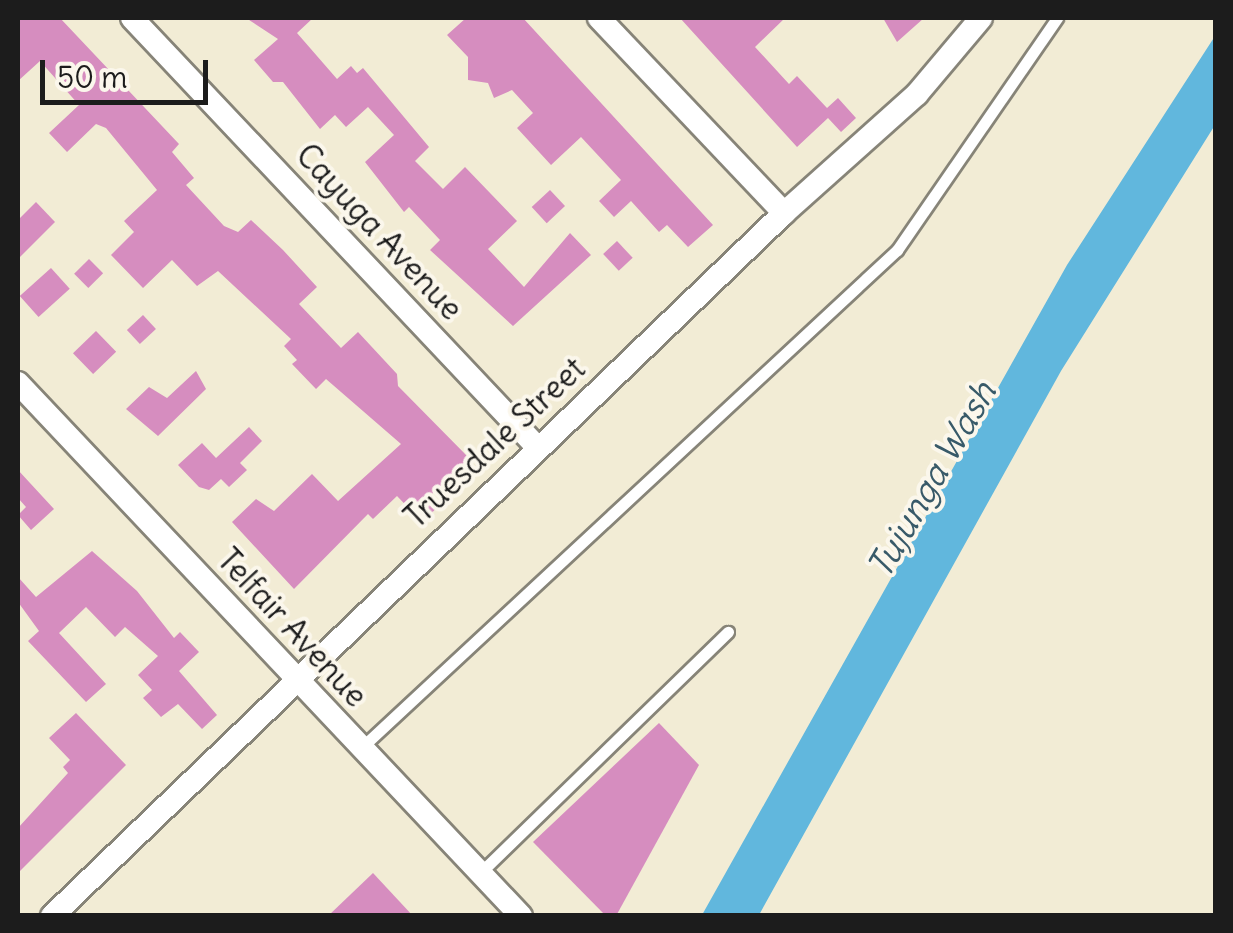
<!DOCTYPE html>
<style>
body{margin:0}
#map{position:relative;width:1233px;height:933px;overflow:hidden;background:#f2ecd5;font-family:Delius,sans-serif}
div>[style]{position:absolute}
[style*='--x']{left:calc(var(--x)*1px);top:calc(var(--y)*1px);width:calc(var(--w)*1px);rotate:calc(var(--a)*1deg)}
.water>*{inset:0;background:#61b7dd}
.building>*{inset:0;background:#d68dbf;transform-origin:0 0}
.roads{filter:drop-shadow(2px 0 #878478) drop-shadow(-2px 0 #878478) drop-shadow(0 2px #878478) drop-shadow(0 -2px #878478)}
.lane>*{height:11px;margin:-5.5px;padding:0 5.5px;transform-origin:5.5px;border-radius:5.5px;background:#fff}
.street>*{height:22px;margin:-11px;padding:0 11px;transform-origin:11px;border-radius:11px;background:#fff}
span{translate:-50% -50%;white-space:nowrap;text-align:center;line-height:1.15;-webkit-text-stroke:8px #fbf7ec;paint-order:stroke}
.street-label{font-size:32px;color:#1c1c1c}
.water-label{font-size:35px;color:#385a69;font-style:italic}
.frame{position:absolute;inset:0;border:20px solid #1c1c1c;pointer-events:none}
.scale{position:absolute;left:40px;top:60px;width:168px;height:45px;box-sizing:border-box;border:5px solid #1c1c1c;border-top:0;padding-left:12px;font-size:30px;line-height:35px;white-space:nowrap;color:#1c1c1c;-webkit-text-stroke:8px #fbf7ec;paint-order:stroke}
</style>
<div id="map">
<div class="water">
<div style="clip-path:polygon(1215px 36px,1215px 125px,1061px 371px,759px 915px,702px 915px,1067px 265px)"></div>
</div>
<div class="building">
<div style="clip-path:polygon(18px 18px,60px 18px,179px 144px,172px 152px,194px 178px,186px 185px,224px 226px,238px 232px,251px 220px,283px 250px,317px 287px,299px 304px,341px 348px,358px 332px,397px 374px,398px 386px,470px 459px,432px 494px,441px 504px,422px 522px,397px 496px,373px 519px,368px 514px,294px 589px,232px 522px,256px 499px,274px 511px,312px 474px,338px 501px,401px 444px,326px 379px,316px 389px,292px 364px,297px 360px,284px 346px,291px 339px,218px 271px,197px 286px,172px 260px,143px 288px,111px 255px,134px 232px,124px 221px,157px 190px,106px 128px,96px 124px,67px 152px,49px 133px,79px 105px,40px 61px,18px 81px)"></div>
<div style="clip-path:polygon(246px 18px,313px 18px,297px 33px,337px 79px,351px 66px,357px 73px,363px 68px,429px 147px,415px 161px,443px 189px,465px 167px,517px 221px,488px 249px,524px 287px,570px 233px,591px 255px,513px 326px,430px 250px,440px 240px,409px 207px,404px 212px,365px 162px,394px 135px,368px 107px,346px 127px,335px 115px,320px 129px,283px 82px,273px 82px,254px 60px,278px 39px)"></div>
<div style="clip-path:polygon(466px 18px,523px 18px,713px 225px,688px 247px,667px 225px,659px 232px,631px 201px,614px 217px,599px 201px,621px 180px,581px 137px,551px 165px,517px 128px,533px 113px,512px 90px,494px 98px,488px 83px,468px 80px,468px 57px,447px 35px)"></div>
<div style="clip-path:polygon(680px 18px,785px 18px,755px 47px,789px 84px,797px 76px,827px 108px,838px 98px,856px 118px,841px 132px,828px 118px,797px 147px)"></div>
<div style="clip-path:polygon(883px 18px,924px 18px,897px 42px)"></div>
<div style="left:550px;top:190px;width:22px;height:25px;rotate:47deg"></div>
<div style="clip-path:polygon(36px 202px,55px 222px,18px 259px,18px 220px)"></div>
<div style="left:617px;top:241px;width:23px;height:19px;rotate:47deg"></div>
<div style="left:89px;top:259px;width:20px;height:21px;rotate:45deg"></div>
<div style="left:51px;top:268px;width:28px;height:42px;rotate:48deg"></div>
<div style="left:143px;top:315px;width:19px;height:22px;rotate:47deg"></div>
<div style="left:96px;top:331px;width:29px;height:32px;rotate:46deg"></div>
<div style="clip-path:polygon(196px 371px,206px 389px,158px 436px,126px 409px,149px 387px,167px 398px)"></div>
<div style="clip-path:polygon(249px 427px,262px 441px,240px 463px,247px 470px,229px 487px,221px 479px,209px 490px,199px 487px,178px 465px,202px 443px,216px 458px)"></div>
<div style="clip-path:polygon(18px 470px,54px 509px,31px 530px,18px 515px,26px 507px,18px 498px)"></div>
<div style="clip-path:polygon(92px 551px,137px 591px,174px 638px,180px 632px,199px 652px,179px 671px,217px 715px,202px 729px,178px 704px,161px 717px,143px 698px,152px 690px,138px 675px,158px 656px,125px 627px,115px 637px,86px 607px,59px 633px,106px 684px,86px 702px,28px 641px,39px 631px,18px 602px,18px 577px,36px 597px)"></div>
<div style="clip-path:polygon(76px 713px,126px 765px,18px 873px,18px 828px,68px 773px,63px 767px,70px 760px,49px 738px)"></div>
<div style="clip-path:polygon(659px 723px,699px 765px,616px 916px,606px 916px,533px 842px)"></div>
<div style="clip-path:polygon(373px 873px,413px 916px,328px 916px)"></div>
</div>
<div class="roads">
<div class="lane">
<div style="--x:361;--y:748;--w:732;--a:-42.9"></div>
<div style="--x:897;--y:250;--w:282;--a:-55.4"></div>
<div style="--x:480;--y:873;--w:346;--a:-44.2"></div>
</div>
<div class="street">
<div style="--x:132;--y:18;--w:591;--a:46.64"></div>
<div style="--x:599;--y:18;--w:269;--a:46.5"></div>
<div style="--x:18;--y:383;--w:733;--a:46.66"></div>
<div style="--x:52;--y:916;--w:1015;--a:-43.84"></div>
<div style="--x:784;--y:213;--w:178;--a:-41.8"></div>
<div style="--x:917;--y:94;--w:99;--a:-49.9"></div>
</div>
</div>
<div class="street-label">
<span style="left:379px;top:232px;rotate:47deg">Cayuga Avenue</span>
<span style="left:495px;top:443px;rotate:-43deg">Truesdale Street</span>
<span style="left:292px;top:628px;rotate:47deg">Telfair Avenue</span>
</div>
<div class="water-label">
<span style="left:931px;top:479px;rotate:-60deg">Tujunga Wash</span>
</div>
<div class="frame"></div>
<div class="scale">50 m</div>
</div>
